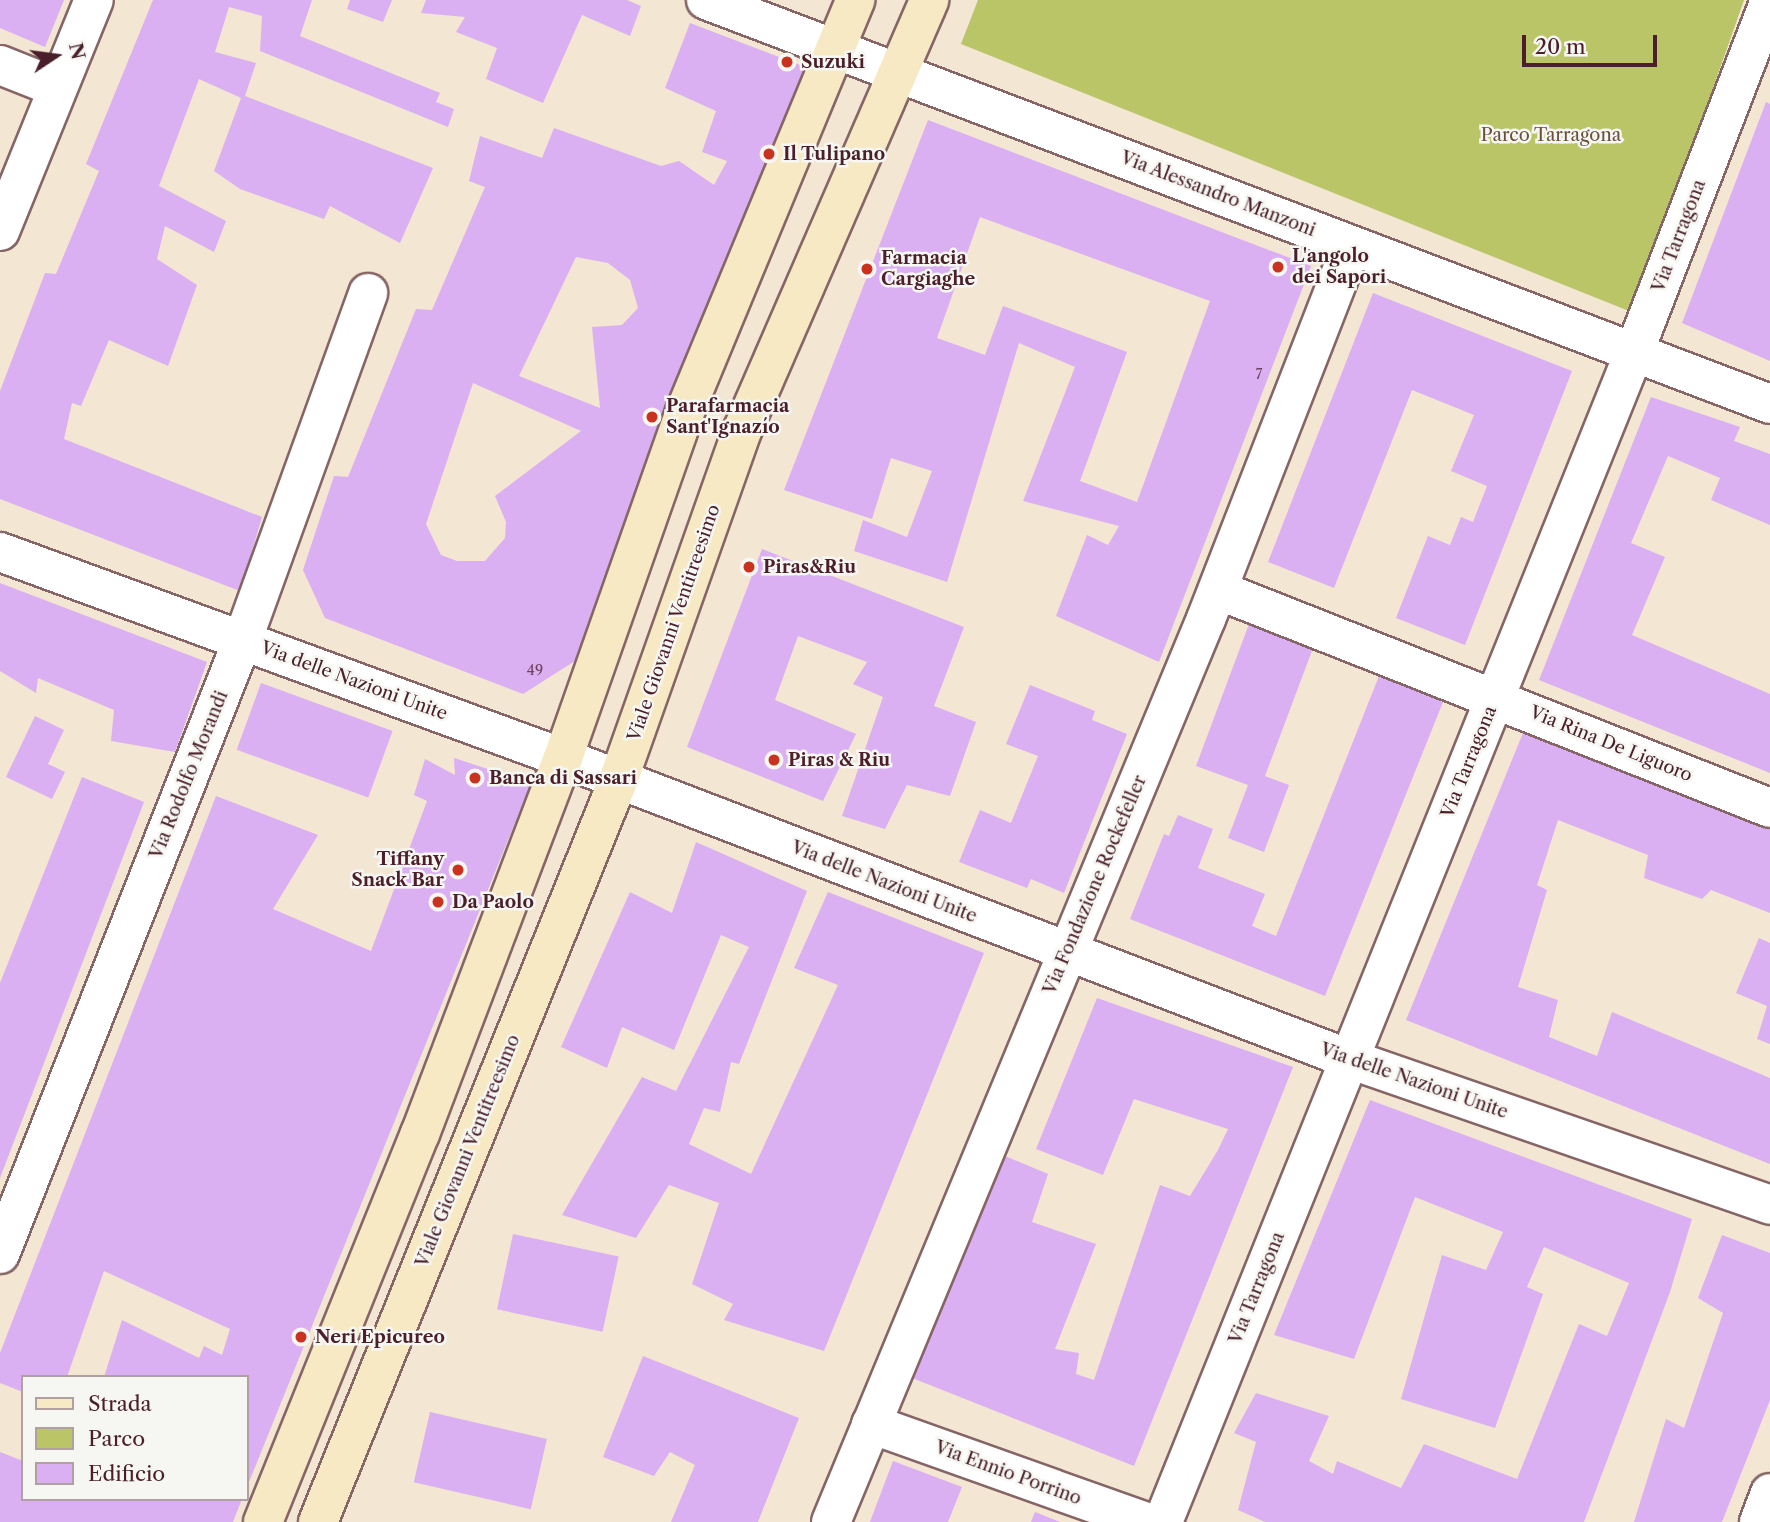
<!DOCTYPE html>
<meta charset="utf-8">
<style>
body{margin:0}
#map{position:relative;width:1770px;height:1522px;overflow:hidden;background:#f3e6d2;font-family:"Libre Caslon Text",serif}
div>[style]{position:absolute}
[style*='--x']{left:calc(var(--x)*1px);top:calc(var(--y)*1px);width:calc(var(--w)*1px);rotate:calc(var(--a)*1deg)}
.green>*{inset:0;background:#b9c567}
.building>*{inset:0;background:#dab0f2;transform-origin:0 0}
.roads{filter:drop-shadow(2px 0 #856565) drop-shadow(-2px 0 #856565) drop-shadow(0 2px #856565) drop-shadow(0 -2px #856565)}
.minor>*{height:38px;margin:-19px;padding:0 19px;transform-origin:19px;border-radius:19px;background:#fff}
.secondary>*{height:38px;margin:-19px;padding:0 19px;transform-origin:19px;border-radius:19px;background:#f6e9c3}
.dots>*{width:19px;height:19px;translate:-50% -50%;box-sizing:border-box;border:4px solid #f6f6f2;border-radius:50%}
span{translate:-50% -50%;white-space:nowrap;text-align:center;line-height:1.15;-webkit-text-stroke:5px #f6f6f2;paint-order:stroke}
.number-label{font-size:14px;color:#6e435d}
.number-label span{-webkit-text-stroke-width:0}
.poi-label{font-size:18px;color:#4a1f2b;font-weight:700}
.left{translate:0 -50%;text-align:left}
.right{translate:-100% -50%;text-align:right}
.park-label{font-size:18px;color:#6b513d}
.street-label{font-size:18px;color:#4a1f2b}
.legend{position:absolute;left:21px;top:1375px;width:228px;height:126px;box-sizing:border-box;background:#f6f6f2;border:2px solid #b1a0a2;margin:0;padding:9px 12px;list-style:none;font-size:21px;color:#4a1f2b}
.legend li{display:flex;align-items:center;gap:14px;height:35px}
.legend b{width:35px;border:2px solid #b1a0a2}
.north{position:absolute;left:21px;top:21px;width:70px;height:70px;-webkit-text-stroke:5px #f6f6f2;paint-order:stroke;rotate:77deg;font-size:19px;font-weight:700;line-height:28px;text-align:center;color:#4a1f2b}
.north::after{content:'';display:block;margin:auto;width:24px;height:32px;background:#4a1f2b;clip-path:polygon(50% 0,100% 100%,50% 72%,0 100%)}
.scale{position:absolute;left:1522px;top:35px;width:135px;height:32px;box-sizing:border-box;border:4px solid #4a1f2b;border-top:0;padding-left:9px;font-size:21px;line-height:24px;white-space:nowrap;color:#4a1f2b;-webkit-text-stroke:5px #f6f6f2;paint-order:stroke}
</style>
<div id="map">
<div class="green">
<div style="clip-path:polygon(978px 0,1744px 0,1634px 313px,961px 44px)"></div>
</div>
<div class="building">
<div style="clip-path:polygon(0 0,64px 0,45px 47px,0 28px)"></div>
<div style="clip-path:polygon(153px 0,312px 0,300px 36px,440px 93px,436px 102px,454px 109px,448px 127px,260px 51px,262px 16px,229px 7px,215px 52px,256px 63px,245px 96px,433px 168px,400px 243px,330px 206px,324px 219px,240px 189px,214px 171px,241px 98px,199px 79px,159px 186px,226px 221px,214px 252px,165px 226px,157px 259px,197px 285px,168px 366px,109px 340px,81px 406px,72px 403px,64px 439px,262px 517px,240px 591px,0 499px,0 391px,45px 273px,56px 274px,99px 171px,86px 164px)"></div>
<div style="clip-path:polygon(350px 0,392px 0,383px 22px,347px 9px)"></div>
<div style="clip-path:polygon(426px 0,627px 0,641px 6px,630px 36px,582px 15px,543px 103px,486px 79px,497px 48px,456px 32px,465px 17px,421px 13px)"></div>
<div style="clip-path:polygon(evenodd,690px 23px,816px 71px,578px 659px,523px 694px,325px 618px,303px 570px,334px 476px,348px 477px,416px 309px,432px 310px,485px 187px,469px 181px,480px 136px,542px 158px,554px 128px,661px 166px,679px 161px,714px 185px,727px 161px,702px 152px,716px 111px,665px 88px,690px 23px,576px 257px,608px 263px,630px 280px,638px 308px,622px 325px,592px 327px,600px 408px,519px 376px,576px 257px,690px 23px,473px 383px,581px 431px,495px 496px,506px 522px,505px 538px,485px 561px,457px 561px,441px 555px,426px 524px,473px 383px)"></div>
<div style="clip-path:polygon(1766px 102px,1770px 104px,1770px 361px,1682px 323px)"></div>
<div style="clip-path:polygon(evenodd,928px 120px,1311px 266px,1159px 662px,1056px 616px,1087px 535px,1108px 545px,1119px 526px,1023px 501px,1075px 367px,1019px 343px,947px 582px,854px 551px,863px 520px,907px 537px,932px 471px,891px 458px,872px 519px,784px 490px,928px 120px,980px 217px,1210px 301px,1137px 502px,1080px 481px,1127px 352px,1003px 306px,985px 355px,937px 338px,980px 217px)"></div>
<div style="clip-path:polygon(1373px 293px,1572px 371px,1465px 645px,1396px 618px,1428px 536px,1450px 545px,1461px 517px,1473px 522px,1487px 486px,1451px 471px,1474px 415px,1412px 390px,1334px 588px,1268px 562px)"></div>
<div style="clip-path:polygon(1651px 397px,1740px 427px,1734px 441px,1770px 454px,1770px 525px,1711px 500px,1720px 478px,1668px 456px,1631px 543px,1665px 557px,1632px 635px,1770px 694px,1770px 773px,1539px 680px)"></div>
<div style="clip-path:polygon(762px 549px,964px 627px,934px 706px,976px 722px,950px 796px,907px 785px,885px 829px,842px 816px,883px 697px,853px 684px,867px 662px,798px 636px,775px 700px,856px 734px,823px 801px,687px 747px)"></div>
<div style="clip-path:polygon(0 583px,207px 662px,175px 752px,111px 741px,114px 710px,38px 678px,36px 693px,0 671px)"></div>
<div style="clip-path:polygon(1249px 624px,1313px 648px,1265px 776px,1289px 785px,1264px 852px,1228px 838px,1248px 785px,1196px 766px)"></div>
<div style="clip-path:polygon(1379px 676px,1443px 702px,1325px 996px,1130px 919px,1164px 834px,1169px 836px,1178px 815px,1213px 829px,1198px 868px,1265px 894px,1252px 926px,1276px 936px)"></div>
<div style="left:261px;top:683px;width:140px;height:71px;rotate:20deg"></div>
<div style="clip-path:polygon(1030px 685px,1095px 711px,1092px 720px,1127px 734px,1064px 893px,1031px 879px,1027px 888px,959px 862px,980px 810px,1011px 823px,1038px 756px,1006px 744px)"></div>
<div style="clip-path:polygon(35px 716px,64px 730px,48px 764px,65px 772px,52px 799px,6px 777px)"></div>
<div style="clip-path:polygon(1525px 728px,1770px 824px,1770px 913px,1711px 890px,1702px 899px,1644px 878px,1648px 855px,1558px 820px,1537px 885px,1547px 890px,1518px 987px,1558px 1000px,1549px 1037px,1597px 1056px,1612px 1012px,1770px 1078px,1770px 1164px,1406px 1020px)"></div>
<div style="clip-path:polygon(454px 758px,531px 783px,247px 1487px,247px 1377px,104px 1377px,122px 1320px,199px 1358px,204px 1346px,222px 1355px,230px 1329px,104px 1271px,67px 1377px,23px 1377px,23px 1392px,0 1383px,0 1353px,216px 796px,318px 835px,273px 909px,371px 951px,427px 801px,414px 795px,425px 759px,455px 775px)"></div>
<div style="clip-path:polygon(82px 777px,144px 802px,0 1178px,0 983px)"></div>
<div style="clip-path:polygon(696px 842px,807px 891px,739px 1064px,731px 1062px,720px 1112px,704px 1108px,689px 1144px,751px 1174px,838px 985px,794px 968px,828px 892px,984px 953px,824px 1351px,724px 1320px,733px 1304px,692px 1284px,719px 1203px,669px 1185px,636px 1238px,562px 1215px,642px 1077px,676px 1091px,749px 947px,721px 935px,674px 1050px,622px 1027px,607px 1068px,561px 1047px,630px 892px,672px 913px)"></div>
<div style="clip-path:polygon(1759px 938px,1770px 943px,1770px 1044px,1757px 1039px,1767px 1006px,1736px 993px)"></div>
<div style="clip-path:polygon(1097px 998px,1293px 1067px,1134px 1466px,897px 1372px,986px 1148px,1048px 1174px,1032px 1222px,1096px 1244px,1055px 1349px,1079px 1353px,1076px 1374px,1094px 1380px,1160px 1185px,1190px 1196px,1218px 1150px,1228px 1129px,1134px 1099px,1103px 1175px,1036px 1149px)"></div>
<div style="clip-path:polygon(1370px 1100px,1692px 1219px,1670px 1292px,1584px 1522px,1265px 1522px,1238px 1510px,1256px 1442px,1234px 1433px,1256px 1393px,1329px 1416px,1309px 1461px,1333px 1474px,1337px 1461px,1401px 1488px,1424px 1444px,1517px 1479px,1579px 1324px,1607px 1336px,1629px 1283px,1544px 1247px,1527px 1287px,1543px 1294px,1495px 1428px,1401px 1399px,1442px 1255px,1486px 1270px,1503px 1232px,1415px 1197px,1354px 1359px,1274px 1335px)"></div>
<div style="left:513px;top:1234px;width:108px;height:77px;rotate:12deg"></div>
<div style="clip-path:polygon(1722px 1235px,1770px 1253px,1770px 1400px,1722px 1522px,1634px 1522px,1666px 1419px,1684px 1428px,1723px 1313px,1698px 1298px)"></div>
<div style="clip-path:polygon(643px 1356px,799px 1418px,758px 1522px,671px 1522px,695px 1465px,670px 1452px,654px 1476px,603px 1457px)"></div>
<div style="left:430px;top:1412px;width:120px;height:72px;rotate:13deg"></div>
<div style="clip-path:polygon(0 1452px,23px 1461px,23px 1499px,242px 1499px,233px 1522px,0 1522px)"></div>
<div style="clip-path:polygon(893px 1461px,962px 1487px,948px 1522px,870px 1522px)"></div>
<div style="clip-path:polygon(1035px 1512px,1060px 1522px,1031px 1522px)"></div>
</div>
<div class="roads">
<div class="minor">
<div style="--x:706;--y:0;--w:1138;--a:20.79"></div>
<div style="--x:0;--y:65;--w:62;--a:21.6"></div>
<div style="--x:0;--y:231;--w:249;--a:-67.9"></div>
<div style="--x:0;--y:552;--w:600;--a:20.1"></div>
<div style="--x:563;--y:758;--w:842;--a:20.95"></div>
<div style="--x:1349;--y:1059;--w:446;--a:19.1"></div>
<div style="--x:1218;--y:590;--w:593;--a:21.55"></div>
<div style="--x:0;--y:1254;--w:661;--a:-68.44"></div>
<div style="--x:243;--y:639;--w:368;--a:-70.1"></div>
<div style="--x:871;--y:1424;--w:292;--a:19.6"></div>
<div style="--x:831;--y:1522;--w:978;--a:-67.45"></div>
<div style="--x:1206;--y:619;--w:401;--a:-68.7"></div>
<div style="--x:1163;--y:1522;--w:1263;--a:-68.06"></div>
<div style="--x:1635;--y:350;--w:374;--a:-68.9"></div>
<div style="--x:1759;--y:1522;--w:31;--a:-69"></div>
</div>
<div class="secondary">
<div style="--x:263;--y:1522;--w:419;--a:-68"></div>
<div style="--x:420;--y:1134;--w:402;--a:-69.2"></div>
<div style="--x:563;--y:758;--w:370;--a:-70.6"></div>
<div style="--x:686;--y:409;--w:443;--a:-67.5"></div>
<div style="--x:318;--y:1522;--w:799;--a:-67.96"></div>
<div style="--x:618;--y:781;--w:371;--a:-70.5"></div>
<div style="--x:742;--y:431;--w:470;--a:-66.5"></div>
</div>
</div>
<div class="dots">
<div style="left:787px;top:62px;background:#c8321e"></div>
<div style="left:769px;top:154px;background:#c8321e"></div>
<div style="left:1278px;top:267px;background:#c8321e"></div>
<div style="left:867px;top:269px;background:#c8321e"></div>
<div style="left:652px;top:417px;background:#c8321e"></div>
<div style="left:749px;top:567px;background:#c8321e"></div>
<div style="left:774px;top:760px;background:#c8321e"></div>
<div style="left:475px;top:778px;background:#c8321e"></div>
<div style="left:458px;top:870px;background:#c8321e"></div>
<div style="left:438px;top:902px;background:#c8321e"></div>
<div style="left:301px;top:1337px;background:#c8321e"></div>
</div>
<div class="number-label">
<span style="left:1259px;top:374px">7</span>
<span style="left:535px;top:670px">49</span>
</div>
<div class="poi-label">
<span class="left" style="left:801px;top:62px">Suzuki</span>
<span class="left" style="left:783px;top:154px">Il Tulipano</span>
<span class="left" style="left:1292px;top:267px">L'angolo<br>dei Sapori</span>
<span class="left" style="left:881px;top:269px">Farmacia<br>Cargiaghe</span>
<span class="left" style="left:666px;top:417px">Parafarmacia<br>Sant'Ignazío</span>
<span class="left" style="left:763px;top:567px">Piras&amp;Riu</span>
<span class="left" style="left:788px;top:760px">Piras &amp; Riu</span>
<span class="left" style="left:489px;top:778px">Banca di Sassari</span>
<span class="right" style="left:444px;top:870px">Tiffany<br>Snack Bar</span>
<span class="left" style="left:452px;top:902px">Da Paolo</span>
<span class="left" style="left:315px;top:1337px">Neri Epicureo</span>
</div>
<div class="park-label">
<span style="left:1551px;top:135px">Parco Tarragona</span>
</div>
<div class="street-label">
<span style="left:1218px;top:194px;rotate:21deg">Via Alessandro Manzoni</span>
<span style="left:1679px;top:236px;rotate:-69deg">Via Tarragona</span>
<span style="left:674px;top:623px;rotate:-71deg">Viale Giovanni Ventitreesimo</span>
<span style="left:354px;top:681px;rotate:20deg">Via delle Nazioni Unite</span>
<span style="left:1611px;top:744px;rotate:22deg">Via Rina De Liguoro</span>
<span style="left:1469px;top:762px;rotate:-68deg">Via Tarragona</span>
<span style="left:189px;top:775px;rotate:-68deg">Via Rodolfo Morandi</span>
<span style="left:884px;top:882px;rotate:21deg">Via delle Nazioni Unite</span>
<span style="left:1095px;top:885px;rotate:-67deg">Via Fondazione Rockefeller</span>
<span style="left:1414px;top:1081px;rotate:19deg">Via delle Nazioni Unite</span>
<span style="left:468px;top:1151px;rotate:-68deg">Viale Giovanni Ventitreesimo</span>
<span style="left:1257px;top:1288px;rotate:-68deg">Via Tarragona</span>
<span style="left:1008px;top:1473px;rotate:20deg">Via Ennio Porrino</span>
</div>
<ul class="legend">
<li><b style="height:9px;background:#f6e9c3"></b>Strada</li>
<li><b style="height:19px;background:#b9c567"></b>Parco</li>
<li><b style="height:19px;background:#dab0f2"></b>Edificio</li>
</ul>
<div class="north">N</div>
<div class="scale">20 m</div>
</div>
